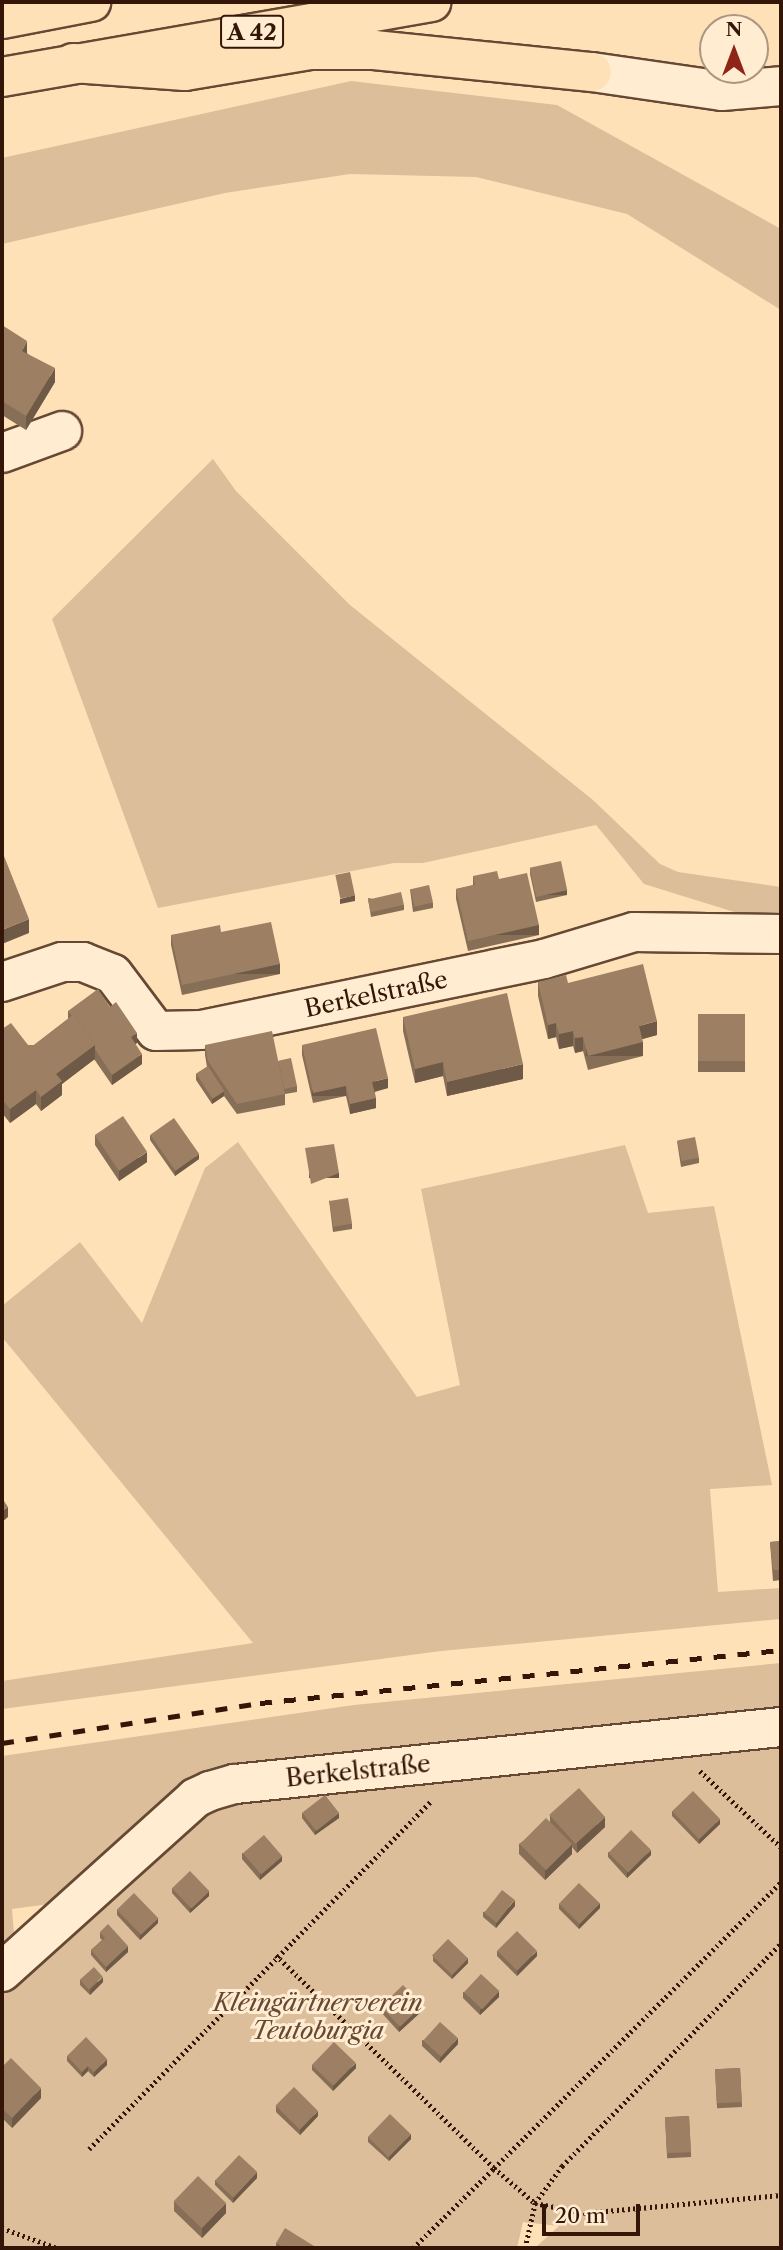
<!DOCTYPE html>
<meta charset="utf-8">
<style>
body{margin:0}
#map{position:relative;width:783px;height:2250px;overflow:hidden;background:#ffe1b8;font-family:"Libre Caslon Text",serif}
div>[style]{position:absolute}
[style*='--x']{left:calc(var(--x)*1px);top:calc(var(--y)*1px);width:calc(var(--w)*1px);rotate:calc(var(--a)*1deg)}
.green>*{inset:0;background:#dcbe9a}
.path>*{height:4.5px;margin-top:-2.25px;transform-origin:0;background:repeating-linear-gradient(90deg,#331608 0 2px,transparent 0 5.5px)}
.roads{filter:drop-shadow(2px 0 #664934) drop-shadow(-2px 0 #664934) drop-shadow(0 2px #664934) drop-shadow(0 -2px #664934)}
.minor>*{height:38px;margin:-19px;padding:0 19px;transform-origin:19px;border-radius:19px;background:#ffecd1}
.highway>*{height:38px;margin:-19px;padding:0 19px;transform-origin:19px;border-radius:19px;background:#ffe1b8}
.rail>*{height:5px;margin-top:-2.5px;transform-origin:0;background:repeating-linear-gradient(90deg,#331608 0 12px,transparent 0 24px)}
.wall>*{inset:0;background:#876e56;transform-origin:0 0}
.shaded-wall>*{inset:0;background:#6e5a46;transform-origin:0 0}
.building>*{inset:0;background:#9d8064;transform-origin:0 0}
span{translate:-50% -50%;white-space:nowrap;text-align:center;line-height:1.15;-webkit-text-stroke:6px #ffecd1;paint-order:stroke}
.shield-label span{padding:2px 5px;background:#ffecd1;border:2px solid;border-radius:5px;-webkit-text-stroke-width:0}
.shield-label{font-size:23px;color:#331608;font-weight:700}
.street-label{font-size:24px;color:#331608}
.park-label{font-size:24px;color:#664834;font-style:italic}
.frame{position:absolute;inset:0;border:4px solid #331608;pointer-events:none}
.north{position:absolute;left:699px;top:14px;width:70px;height:70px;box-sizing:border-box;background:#ffecd1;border:2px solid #ad9681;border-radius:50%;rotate:0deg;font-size:19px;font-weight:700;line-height:28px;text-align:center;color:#331608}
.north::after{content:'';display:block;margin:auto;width:24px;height:32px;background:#8f2418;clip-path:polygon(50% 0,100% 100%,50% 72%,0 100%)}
.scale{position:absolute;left:542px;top:2204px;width:98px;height:32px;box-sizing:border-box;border:4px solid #331608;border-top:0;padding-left:9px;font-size:21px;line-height:24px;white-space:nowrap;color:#331608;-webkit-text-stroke:5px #ffecd1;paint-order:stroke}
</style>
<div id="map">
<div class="green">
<div style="clip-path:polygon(351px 81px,557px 105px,781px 229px,781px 310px,627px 214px,476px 177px,350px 174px,225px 193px,2px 244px,2px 158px)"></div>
<div style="clip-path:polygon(213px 459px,236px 491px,350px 605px,593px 800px,660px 864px,678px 872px,781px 887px,781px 920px,760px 920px,644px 884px,596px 825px,423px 863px,394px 863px,158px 908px,52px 619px)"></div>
<div style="clip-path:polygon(238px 1142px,417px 1397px,460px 1385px,421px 1189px,625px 1145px,648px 1213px,714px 1206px,772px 1485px,710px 1489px,718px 1592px,781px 1588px,781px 1619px,441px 1651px,2px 1709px,2px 1681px,253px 1643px,2px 1337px,2px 1306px,80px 1242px,142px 1323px,205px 1168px)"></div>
<div style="clip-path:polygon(781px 1663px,781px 1718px,231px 1775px,64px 1902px,12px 1909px,15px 1946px,2px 1957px,2px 1756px,354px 1705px)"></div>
<div style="clip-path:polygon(781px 1737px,781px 2248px,535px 2248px,559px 2226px,523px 2222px,517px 2248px,2px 2248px,2px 1984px,194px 1810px,238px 1795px)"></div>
</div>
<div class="path">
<div style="--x:700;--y:1771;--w:111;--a:43.2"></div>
<div style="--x:276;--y:1955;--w:305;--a:44.3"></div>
<div style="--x:494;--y:2168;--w:405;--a:-44.9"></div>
<div style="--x:89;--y:2149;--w:489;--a:-45.5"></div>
<div style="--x:2;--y:2228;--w:59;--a:20"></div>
<div style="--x:413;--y:2248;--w:114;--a:-44.6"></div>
<div style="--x:494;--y:2168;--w:54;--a:40.5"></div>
<div style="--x:535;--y:2203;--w:50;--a:11.5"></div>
<div style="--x:584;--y:2213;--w:198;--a:-5.2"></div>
<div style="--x:525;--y:2248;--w:46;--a:-77.5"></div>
<div style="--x:535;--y:2203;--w:46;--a:-53.9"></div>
<div style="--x:562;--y:2166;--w:313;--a:-45.5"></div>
</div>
<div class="roads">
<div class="minor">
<div style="--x:592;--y:72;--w:131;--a:8.3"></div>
<div style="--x:722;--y:91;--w:59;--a:-4.8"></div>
<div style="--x:2;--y:453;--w:64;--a:-20.1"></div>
<div style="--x:2;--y:982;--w:63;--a:-18.4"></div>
<div style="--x:62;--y:962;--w:21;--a:0"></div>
<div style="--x:83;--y:962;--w:32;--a:22"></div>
<div style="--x:113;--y:974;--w:71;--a:53"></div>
<div style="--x:156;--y:1031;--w:45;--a:-1.3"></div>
<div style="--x:201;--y:1030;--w:350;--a:-11.7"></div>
<div style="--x:544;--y:959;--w:94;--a:-16.7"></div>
<div style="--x:634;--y:932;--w:147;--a:0.8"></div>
<div style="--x:2;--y:1972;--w:260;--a:-42"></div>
<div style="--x:195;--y:1798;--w:17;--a:-25"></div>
<div style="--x:210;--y:1791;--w:26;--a:-16"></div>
<div style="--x:235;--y:1784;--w:549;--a:-5.96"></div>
</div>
<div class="highway">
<div style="--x:2;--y:19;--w:91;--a:-10.8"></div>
<div style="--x:73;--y:63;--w:112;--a:4.1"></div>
<div style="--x:185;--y:71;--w:127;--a:-9.5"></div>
<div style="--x:310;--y:50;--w:64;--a:0"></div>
<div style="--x:374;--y:50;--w:219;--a:5.8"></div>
<div style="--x:2;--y:77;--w:436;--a:-9.9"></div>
</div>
</div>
<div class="rail">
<div style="--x:2;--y:1743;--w:261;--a:-8.8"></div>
<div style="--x:260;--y:1703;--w:524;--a:-5.81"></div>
</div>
<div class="wall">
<div style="clip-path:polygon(2px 325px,27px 353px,55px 382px,26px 430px,2px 415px)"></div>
<div style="clip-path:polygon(530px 868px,567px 895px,536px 902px,530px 874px)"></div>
<div style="clip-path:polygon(473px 876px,499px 879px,539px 935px,468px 951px,456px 899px,456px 889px,473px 885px)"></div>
<div style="clip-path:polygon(410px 889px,433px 903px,433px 908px,413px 912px)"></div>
<div style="clip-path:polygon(368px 898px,404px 905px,404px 910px,371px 917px)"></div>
<div style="clip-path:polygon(221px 932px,280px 974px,182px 995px,171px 945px,171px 935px)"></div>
<div style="clip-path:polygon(538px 982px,568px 983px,657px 1035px,642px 1039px,643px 1056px,588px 1070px,583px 1051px,575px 1053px,573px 1046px,559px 1049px,556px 1037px,548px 1039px,538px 996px)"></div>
<div style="clip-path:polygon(110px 1007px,137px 1043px,135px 1044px,142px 1064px,112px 1085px,94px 1059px,62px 1084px,62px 1095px,41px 1111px,36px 1104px,10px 1123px,2px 1113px,2px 1029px,28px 1045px,34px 1045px,68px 1019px,68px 1011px)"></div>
<div style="left:698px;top:1014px;width:47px;height:58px"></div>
<div style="clip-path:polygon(403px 1017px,523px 1079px,447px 1096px,443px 1076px,415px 1083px,403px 1031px)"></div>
<div style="clip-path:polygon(205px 1045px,278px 1061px,297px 1086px,297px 1092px,285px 1094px,285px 1105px,237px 1114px,224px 1096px,212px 1104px,196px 1080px,196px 1074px,207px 1067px,205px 1055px)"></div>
<div style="clip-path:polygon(302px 1045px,388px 1088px,375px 1092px,376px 1108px,350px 1114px,346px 1096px,313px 1103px,302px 1055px)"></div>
<div style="clip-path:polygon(95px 1135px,147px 1162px,119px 1181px,95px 1145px)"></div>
<div style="clip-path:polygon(150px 1135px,199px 1159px,175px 1176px,150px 1140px)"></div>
<div style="clip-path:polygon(677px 1141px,699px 1158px,699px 1163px,681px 1167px)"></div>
<div style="clip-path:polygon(329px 1200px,352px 1224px,352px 1229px,333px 1232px)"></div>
<div style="clip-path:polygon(781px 1541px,781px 1580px,773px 1581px,770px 1542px)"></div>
<div style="clip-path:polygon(672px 1811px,720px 1824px,699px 1844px,672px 1816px)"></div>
<div style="clip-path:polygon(302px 1813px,339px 1818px,315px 1835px,302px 1818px)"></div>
<div style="clip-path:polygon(550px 1815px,605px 1827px,577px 1853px,572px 1847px,572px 1854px,545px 1880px,519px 1854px,519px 1844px,550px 1822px)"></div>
<div style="clip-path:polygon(608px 1852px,651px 1855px,627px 1878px,608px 1857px)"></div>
<div style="clip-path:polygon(242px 1853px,282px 1861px,260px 1880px,242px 1859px)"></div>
<div style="clip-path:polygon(172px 1888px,209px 1896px,190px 1913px,172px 1893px)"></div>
<div style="clip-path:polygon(559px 1904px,600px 1908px,579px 1929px,559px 1909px)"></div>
<div style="clip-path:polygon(515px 1906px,496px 1928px,483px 1917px,483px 1912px)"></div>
<div style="clip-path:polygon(117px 1910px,158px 1923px,140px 1940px,117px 1915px)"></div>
<div style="clip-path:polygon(100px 1932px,128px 1952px,106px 1972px,91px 1955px,91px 1950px,102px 1940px,100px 1938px)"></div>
<div style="clip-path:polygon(497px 1951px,537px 1956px,517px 1976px,497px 1956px)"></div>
<div style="clip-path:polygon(433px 1956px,468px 1963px,452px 1979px,433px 1961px)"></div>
<div style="clip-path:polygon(80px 1980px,103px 1982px,90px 1995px,80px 1985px)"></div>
<div style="clip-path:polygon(463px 1992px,499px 1997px,480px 2015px,463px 1998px)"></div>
<div style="clip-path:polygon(380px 2006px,422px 2011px,399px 2032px,380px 2011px)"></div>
<div style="clip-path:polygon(422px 2040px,458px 2044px,440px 2063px,422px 2046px)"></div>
<div style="clip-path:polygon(67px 2056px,107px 2065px,94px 2077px,88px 2071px,82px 2077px,67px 2061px)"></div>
<div style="clip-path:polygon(312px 2065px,356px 2068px,333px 2091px,312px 2070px)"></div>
<div style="clip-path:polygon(2px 2067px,41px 2098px,12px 2128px,2px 2118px)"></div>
<div style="left:740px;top:2068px;width:39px;height:25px;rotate:87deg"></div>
<div style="clip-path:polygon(276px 2106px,318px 2116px,300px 2135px,276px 2112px)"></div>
<div style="left:689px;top:2116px;width:41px;height:24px;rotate:87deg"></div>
<div style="clip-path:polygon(368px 2137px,411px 2139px,389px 2161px,368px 2142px)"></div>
<div style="clip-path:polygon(257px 2178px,233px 2203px,215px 2185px,215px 2180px)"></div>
<div style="clip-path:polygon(174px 2201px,226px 2213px,202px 2238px,174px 2211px)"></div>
<div style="clip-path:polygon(276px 2243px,314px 2248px,276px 2248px)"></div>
</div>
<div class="shaded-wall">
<div style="clip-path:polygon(27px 341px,27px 355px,22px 351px)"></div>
<div style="clip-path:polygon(55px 368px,55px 382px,26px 430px,26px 416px)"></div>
<div style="left:567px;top:890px;width:5px;height:32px;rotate:90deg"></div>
<div style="clip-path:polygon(355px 895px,355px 901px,340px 904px,340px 899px)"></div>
<div style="clip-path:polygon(29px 919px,29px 933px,2px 944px,2px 930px)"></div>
<div style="left:539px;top:925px;width:10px;height:73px;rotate:90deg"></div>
<div style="left:280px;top:964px;width:10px;height:100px;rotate:90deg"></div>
<div style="clip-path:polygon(657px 1021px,657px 1035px,639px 1040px,639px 1026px)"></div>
<div style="clip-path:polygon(556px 1023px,556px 1037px,548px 1039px,548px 1025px)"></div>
<div style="clip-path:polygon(573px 1031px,573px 1046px,559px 1049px,559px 1034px)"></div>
<div style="clip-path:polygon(137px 1033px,137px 1043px,131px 1047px,131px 1037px)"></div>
<div style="clip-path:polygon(583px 1037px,583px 1051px,575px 1053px,575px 1038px)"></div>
<div style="left:643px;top:1042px;width:14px;height:57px;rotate:90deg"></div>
<div style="clip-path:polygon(95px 1045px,95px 1059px,62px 1084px,62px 1095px,41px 1111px,41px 1097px,56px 1074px)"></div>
<div style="clip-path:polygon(142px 1054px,142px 1064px,112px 1085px,112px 1075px)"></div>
<div style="clip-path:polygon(443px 1062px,443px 1076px,415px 1083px,415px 1069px)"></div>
<div style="clip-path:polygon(523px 1064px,523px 1079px,447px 1096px,447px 1082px)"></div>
<div style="clip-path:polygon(388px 1078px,388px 1088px,372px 1092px,372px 1082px)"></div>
<div style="left:346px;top:1086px;width:10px;height:34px;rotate:90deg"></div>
<div style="clip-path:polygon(36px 1090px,36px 1104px,10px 1123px,10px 1109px)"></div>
<div style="clip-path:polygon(224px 1091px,224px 1096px,212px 1104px,212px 1099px)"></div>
<div style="clip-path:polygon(376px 1098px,376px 1108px,350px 1114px,350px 1104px)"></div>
<div style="clip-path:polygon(147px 1152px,147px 1162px,119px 1181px,119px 1171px)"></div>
<div style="clip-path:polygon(199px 1154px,199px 1159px,175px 1176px,175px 1171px)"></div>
<div style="left:339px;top:1173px;width:5px;height:30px;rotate:90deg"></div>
<div style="clip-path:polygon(8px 1507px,8px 1517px,2px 1522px,2px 1511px)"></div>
<div style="clip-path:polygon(339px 1813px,339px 1818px,315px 1835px,315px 1830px)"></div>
<div style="clip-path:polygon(605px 1817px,605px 1827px,577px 1853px,577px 1843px)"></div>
<div style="clip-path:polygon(720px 1819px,720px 1824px,699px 1844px,699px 1839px)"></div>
<div style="clip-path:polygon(572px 1844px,572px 1854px,545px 1880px,545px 1870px)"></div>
<div style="clip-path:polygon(651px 1850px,651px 1855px,627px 1878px,627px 1872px)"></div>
<div style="clip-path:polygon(282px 1856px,282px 1861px,260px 1880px,260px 1874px)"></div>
<div style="clip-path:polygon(209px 1891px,209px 1896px,190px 1913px,190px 1908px)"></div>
<div style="clip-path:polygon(515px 1900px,515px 1906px,496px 1928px,496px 1923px)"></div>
<div style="clip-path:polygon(600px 1903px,600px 1908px,579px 1929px,579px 1924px)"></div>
<div style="clip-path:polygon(158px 1918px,158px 1923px,140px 1940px,140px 1935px)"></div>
<div style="clip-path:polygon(128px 1946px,128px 1952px,106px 1972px,106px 1967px)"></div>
<div style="clip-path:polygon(537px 1951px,537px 1956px,517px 1976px,517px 1971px)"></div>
<div style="clip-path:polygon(468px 1958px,468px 1963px,452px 1979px,452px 1974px)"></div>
<div style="clip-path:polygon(103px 1977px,103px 1982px,90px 1995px,90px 1990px)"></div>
<div style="clip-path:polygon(499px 1991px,499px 1997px,480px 2015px,480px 2010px)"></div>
<div style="clip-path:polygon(422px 2005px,422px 2011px,399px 2032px,399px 2027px)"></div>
<div style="clip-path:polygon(458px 2038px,458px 2044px,440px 2063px,440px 2058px)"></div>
<div style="clip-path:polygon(107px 2059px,107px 2065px,94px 2077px,94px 2072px)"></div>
<div style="clip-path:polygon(356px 2063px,356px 2068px,333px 2091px,333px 2085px)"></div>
<div style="clip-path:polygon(88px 2066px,88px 2071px,82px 2077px,82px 2072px)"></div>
<div style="clip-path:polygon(41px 2088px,41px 2098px,12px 2128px,12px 2118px)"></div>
<div style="clip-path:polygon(318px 2111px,318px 2116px,300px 2135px,300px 2130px)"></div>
<div style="clip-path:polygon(411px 2134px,411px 2139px,389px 2161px,389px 2156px)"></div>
<div style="clip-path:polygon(257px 2172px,257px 2178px,233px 2203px,233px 2197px)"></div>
<div style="clip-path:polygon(226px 2203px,226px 2213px,202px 2238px,202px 2228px)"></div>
</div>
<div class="building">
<div style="clip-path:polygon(2px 325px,27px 341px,22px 351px,55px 368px,26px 416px,2px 401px)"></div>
<div style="clip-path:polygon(4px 856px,29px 919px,2px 930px,2px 857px)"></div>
<div style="left:561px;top:861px;width:30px;height:32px;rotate:78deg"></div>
<div style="clip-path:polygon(497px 871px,499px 879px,527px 873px,539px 925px,468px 941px,456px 889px,475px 885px,473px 876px)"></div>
<div style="left:350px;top:872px;width:24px;height:15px;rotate:78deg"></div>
<div style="left:429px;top:885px;width:18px;height:19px;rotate:77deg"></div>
<div style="left:401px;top:892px;width:13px;height:34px;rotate:77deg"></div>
<div style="clip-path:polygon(271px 922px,280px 964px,182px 985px,171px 935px,220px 925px,221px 932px)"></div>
<div style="clip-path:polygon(643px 964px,657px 1021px,639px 1026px,643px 1042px,588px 1056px,583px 1037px,575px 1038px,573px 1031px,559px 1034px,556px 1023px,548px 1025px,538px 982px,566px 975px,568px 983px)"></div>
<div style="clip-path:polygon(98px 989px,110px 1007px,116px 1002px,137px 1033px,131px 1037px,142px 1054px,112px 1075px,95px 1049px,95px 1045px,74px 1014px,72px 1016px,68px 1011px)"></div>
<div style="clip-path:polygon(507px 993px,523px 1064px,447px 1082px,443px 1062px,415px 1069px,403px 1017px)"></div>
<div style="clip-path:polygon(74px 1014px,95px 1045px,56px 1074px,62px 1081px,41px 1097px,36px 1090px,10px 1109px,2px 1099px,2px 1029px,11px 1023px,28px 1045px,34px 1045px)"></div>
<div style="left:698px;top:1014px;width:47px;height:47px"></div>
<div style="clip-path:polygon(376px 1028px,388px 1078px,372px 1082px,376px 1098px,350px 1104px,346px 1086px,313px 1093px,302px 1045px)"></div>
<div style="clip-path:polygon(272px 1031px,285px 1094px,237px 1104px,208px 1061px,205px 1045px)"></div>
<div style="left:291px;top:1058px;width:29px;height:13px;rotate:78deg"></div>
<div style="left:208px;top:1066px;width:30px;height:14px;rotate:57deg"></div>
<div style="left:123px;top:1116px;width:43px;height:34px;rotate:56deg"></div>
<div style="left:174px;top:1118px;width:44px;height:29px;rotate:55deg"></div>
<div style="left:695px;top:1137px;width:21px;height:18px;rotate:79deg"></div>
<div style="clip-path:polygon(334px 1144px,339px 1173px,311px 1184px,305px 1148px)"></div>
<div style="left:348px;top:1198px;width:26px;height:19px;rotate:81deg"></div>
<div style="clip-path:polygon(2px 1498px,8px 1507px,2px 1511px)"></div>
<div style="clip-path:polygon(781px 1541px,781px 1570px,773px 1570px,770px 1542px)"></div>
<div style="left:579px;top:1788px;width:39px;height:40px;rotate:48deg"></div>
<div style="left:693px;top:1791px;width:39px;height:29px;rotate:46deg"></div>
<div style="left:325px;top:1795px;width:23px;height:29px;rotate:52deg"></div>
<div style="left:546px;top:1818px;width:37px;height:37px;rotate:45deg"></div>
<div style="left:631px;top:1830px;width:28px;height:32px;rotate:45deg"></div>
<div style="left:264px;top:1835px;width:28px;height:28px;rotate:49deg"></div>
<div style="left:190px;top:1871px;width:28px;height:25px;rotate:46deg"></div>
<div style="left:579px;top:1883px;width:29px;height:29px;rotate:44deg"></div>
<div style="left:502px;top:1890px;width:16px;height:29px;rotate:38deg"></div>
<div style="left:134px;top:1893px;width:35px;height:24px;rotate:46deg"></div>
<div style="clip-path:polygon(108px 1924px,128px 1946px,106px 1967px,91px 1950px,105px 1938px,100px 1932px)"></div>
<div style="left:517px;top:1931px;width:28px;height:28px;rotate:45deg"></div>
<div style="left:448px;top:1939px;width:28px;height:23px;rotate:44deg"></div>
<div style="left:94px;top:1967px;width:13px;height:19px;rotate:48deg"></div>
<div style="left:481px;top:1974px;width:25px;height:25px;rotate:43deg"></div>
<div style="left:403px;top:1985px;width:28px;height:31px;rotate:46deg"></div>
<div style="clip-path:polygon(779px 1999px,781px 1999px,781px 2023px)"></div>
<div style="left:440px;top:2022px;width:24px;height:25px;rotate:42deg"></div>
<div style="clip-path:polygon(86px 2037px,107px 2059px,94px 2072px,88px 2066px,82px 2072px,67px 2056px)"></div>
<div style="left:334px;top:2042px;width:30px;height:32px;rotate:44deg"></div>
<div style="clip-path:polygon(11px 2058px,41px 2088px,12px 2118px,2px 2108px,2px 2067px)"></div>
<div style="left:740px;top:2068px;width:34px;height:25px;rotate:87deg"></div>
<div style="left:294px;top:2087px;width:34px;height:26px;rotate:45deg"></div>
<div style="left:390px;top:2114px;width:29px;height:32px;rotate:44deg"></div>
<div style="left:689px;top:2116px;width:36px;height:24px;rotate:87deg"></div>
<div style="left:239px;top:2155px;width:25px;height:35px;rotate:43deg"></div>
<div style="left:198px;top:2176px;width:39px;height:35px;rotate:44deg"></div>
<div style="clip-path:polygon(285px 2228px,314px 2246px,313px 2248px,285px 2248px,276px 2243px)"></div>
</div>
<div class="shield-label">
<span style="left:252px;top:32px">A 42</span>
</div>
<div class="street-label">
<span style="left:376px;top:994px;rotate:-12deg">Berkelstraße</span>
<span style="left:358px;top:1771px;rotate:-6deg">Berkelstraße</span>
</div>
<div class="park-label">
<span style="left:318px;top:2017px">Kleingärtnerverein<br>Teutoburgia</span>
</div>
<div class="frame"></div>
<div class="north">N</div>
<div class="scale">20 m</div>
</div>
